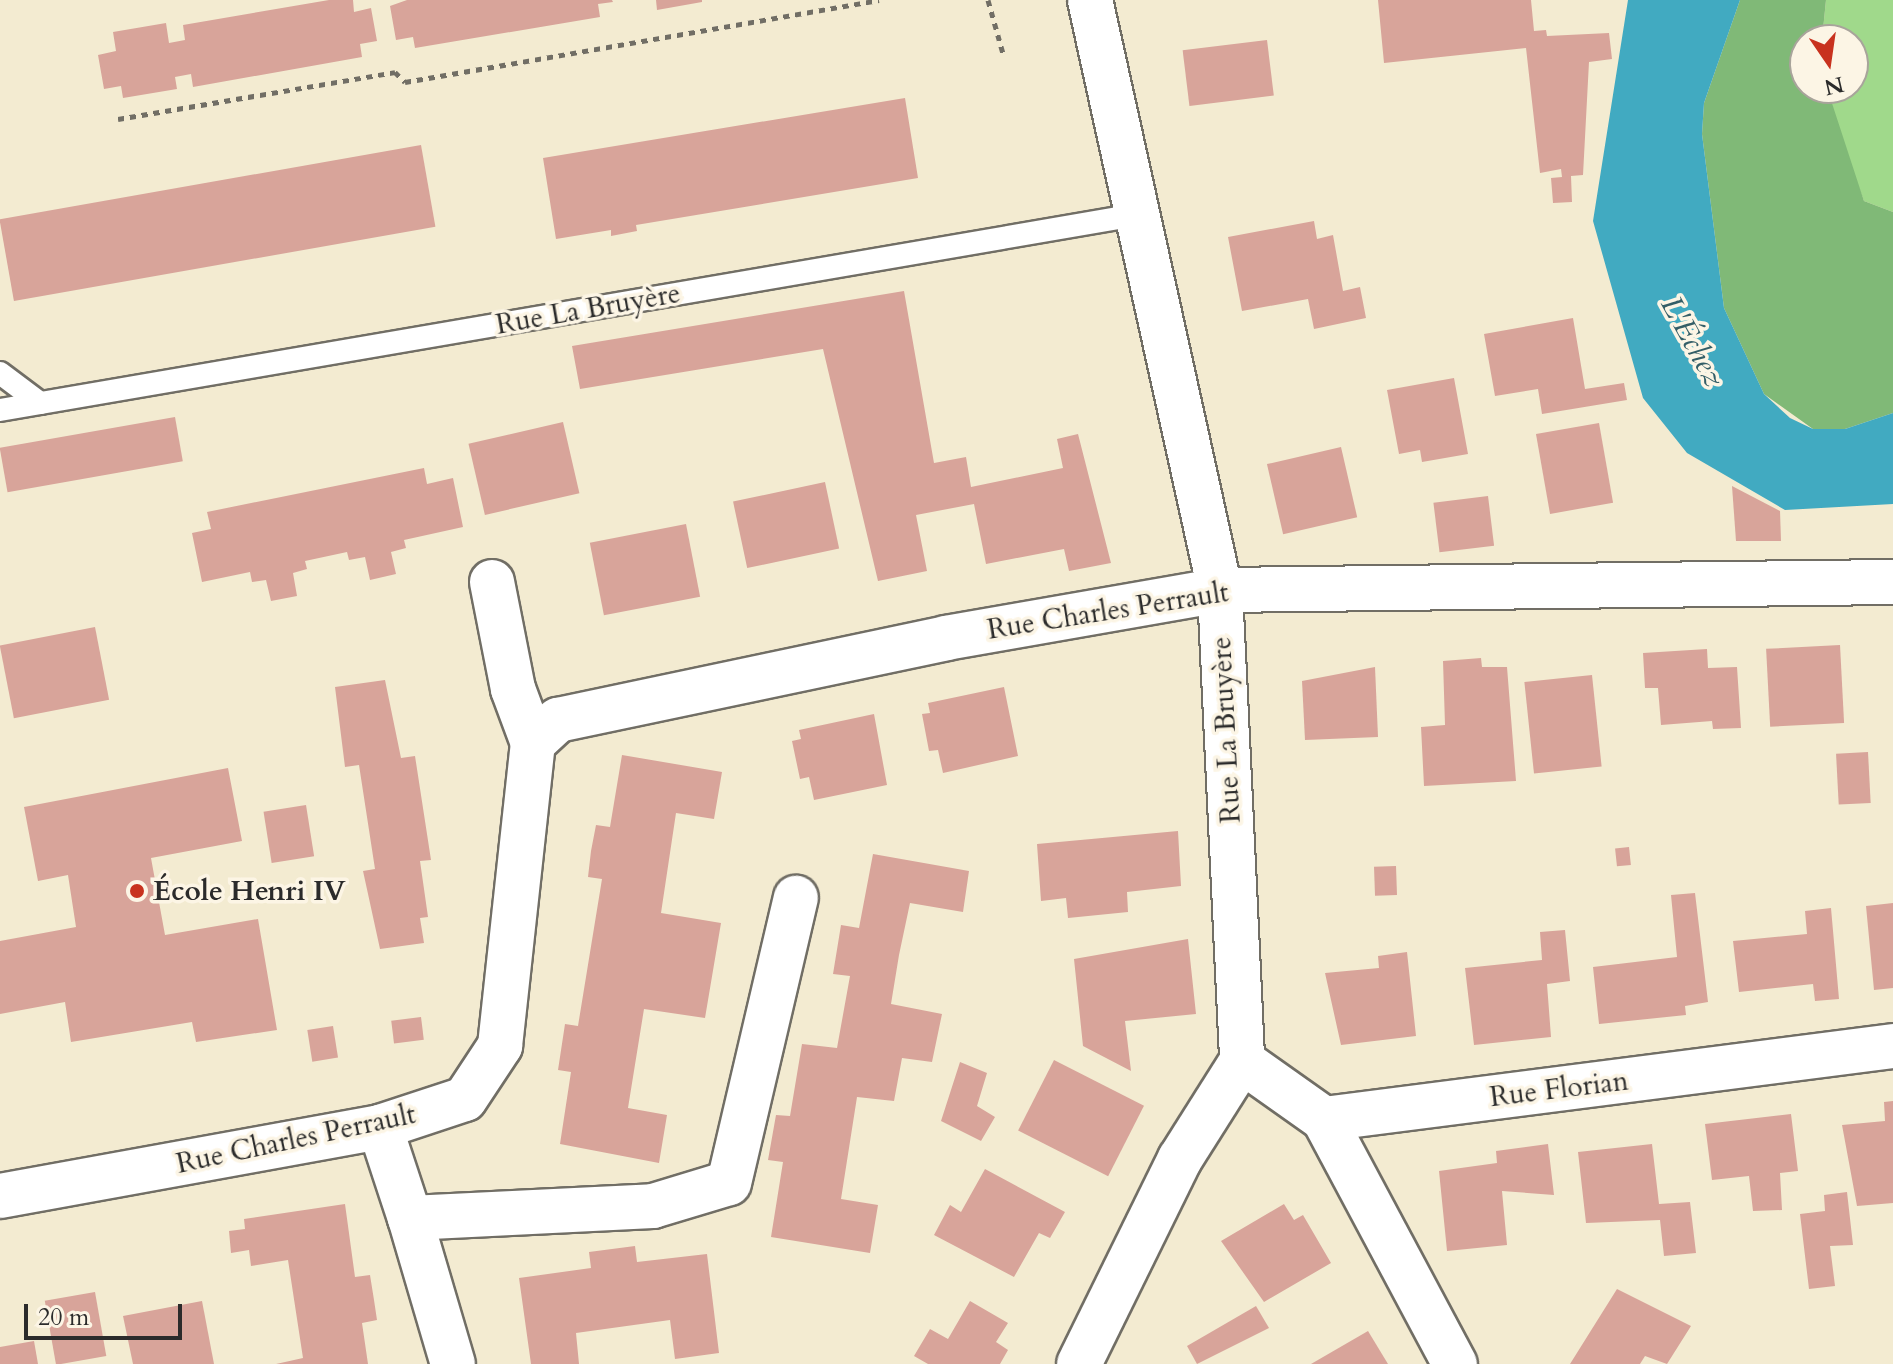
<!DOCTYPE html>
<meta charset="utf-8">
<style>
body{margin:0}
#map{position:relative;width:1893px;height:1364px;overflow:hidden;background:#f3ebd1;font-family:Cardo,serif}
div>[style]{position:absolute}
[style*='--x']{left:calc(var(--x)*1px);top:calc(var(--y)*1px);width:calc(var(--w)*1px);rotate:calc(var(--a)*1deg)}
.green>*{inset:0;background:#a0d98b}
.forest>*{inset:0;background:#80b977}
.water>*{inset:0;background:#41aac1}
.building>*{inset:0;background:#d8a49a;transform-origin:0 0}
.path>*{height:5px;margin-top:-2.5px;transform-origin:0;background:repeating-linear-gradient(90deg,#716e65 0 6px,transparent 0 12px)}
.roads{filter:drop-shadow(2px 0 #716e65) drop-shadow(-2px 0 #716e65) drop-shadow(0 2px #716e65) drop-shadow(0 -2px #716e65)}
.service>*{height:22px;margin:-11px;padding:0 11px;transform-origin:11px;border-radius:11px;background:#fff}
.minor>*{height:44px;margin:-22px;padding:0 22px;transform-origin:22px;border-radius:22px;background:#fff}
.dots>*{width:22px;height:22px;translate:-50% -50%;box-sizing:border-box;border:4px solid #fcf5e5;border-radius:50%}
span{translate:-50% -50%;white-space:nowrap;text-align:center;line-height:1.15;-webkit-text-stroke:7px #fcf5e5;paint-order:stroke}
.street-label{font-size:28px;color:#2b2b2b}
.poi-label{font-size:28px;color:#2b2b2b;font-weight:700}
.left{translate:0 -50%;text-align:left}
.water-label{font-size:30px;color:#345e67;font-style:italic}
.north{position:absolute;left:1789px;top:24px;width:80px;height:80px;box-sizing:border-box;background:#fcf5e5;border:2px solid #a8a49b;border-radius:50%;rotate:167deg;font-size:22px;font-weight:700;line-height:32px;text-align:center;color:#2b2b2b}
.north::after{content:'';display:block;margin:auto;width:28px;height:36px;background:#c8321e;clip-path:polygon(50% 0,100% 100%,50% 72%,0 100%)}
.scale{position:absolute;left:24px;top:1304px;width:158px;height:36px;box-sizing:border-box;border:4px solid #2b2b2b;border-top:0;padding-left:10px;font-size:24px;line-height:28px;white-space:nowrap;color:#2b2b2b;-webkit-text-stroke:6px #fcf5e5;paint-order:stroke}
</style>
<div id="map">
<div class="green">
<div style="clip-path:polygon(1826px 0,1893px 0,1893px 212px,1864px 201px,1830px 110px,1827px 88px,1853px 88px,1853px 40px,1822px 40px)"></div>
</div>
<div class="forest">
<div style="clip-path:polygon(1740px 0,1826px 0,1822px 40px,1805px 40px,1805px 88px,1827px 88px,1864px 201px,1893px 212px,1893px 413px,1845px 429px,1813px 429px,1764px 394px,1724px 308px,1702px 134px,1704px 103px)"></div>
</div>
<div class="water">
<div style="clip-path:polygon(1628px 0,1740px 0,1704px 103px,1702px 134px,1724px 308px,1764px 394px,1790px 418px,1813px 429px,1845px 429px,1893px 413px,1893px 504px,1785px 510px,1687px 453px,1643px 398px,1593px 221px)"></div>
</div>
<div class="building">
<div style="clip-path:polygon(329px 0,353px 0,354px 12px,371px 8px,377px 41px,360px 44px,362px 57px,193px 87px,191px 74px,175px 77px,177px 89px,123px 98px,121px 86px,104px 89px,98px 55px,116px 51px,113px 32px,166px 23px,169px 43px,185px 40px,183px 25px)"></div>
<div style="clip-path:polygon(407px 0,612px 0,613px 2px,598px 4px,600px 17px,415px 48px,413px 37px,396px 40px,390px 6px)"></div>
<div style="clip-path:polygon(656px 0,702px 0,702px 2px,657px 10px)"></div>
<div style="clip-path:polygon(1378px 0,1531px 0,1534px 31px,1546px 30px,1547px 36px,1609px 33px,1612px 59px,1589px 62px,1583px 175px,1571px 176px,1572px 202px,1553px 203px,1551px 178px,1562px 177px,1561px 169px,1540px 173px,1526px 48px,1384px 63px)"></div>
<div style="left:1267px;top:40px;width:56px;height:85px;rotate:83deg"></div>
<div style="clip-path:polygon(905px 98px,918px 178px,636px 225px,637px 231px,611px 236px,611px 230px,556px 239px,543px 158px)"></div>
<div style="left:421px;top:145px;width:83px;height:428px;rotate:80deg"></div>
<div style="clip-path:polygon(1314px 221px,1317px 239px,1333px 235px,1343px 291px,1360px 287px,1366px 318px,1314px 329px,1308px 299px,1242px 311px,1228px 237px)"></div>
<div style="clip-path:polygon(904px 291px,934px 463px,966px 457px,971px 487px,1063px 468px,1057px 439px,1078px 434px,1111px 563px,1069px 571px,1064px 549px,986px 564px,974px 504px,916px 515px,927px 571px,878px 581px,823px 349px,580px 389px,572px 346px)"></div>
<div style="clip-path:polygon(1573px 318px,1585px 389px,1624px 383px,1627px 400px,1542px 414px,1538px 389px,1495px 396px,1484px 334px)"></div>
<div style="clip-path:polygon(1454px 378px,1468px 454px,1422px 462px,1420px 450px,1399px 454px,1387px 390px)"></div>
<div style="left:175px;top:417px;width:45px;height:178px;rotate:80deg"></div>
<div style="left:563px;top:422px;width:73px;height:97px;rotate:77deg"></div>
<div style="left:1599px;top:423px;width:81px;height:64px;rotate:80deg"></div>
<div style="left:1341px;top:447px;width:72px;height:76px;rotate:77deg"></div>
<div style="clip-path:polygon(424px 468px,427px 484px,453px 478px,463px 527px,404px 540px,406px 548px,391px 552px,396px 574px,370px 580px,365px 557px,349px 560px,347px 552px,305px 561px,307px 569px,293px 573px,297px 596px,271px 601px,266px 580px,252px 582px,250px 572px,202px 582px,192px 533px,211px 529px,207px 512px)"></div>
<div style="left:825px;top:482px;width:68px;height:94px;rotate:78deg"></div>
<div style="clip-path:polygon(1732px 486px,1780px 511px,1781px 541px,1736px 541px)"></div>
<div style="left:1488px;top:496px;width:50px;height:55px;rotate:83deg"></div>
<div style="left:686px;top:524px;width:74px;height:98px;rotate:79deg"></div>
<div style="left:95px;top:627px;width:74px;height:97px;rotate:79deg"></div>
<div style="left:1840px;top:645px;width:78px;height:74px;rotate:87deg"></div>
<div style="clip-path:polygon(1707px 649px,1708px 668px,1737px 667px,1741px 728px,1713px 729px,1712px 721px,1661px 725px,1658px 688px,1645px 688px,1643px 653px)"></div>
<div style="clip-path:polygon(1481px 658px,1482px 667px,1507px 667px,1516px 781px,1424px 786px,1421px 727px,1445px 725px,1443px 661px)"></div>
<div style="clip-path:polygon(1375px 667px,1378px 737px,1305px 740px,1302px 681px)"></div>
<div style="left:1592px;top:675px;width:92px;height:68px;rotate:84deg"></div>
<div style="clip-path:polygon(385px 680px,401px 758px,415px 756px,431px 860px,420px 861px,428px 917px,420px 918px,424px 943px,380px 949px,363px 871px,375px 869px,359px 765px,345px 767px,335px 687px)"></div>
<div style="clip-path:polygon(1004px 687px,1018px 756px,943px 773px,938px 750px,929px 751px,922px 714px,930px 713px,928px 703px)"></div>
<div style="clip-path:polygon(874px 714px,887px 785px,814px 800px,809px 777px,800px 779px,792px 741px,801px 739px,799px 730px)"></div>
<div style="left:1868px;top:752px;width:51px;height:32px;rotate:87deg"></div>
<div style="clip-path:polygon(622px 755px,722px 772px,714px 819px,676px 813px,661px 913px,721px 923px,705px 1018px,644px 1009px,628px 1108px,667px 1115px,659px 1163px,560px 1144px,571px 1072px,558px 1070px,565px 1024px,578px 1026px,602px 879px,588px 877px,591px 851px,596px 825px,610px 827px)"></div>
<div style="clip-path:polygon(228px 768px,242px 841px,151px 858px,165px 935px,258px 919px,277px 1030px,196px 1042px,192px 1022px,71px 1042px,65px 1002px,0 1014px,0 941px,76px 927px,68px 875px,38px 881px,24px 807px)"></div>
<div style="left:306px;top:805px;width:52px;height:43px;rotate:81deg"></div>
<div style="clip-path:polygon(1178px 831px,1181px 886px,1127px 892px,1128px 912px,1068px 918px,1066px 898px,1041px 901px,1037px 844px)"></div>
<div style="left:1629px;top:847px;width:18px;height:14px;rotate:84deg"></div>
<div style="clip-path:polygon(873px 854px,969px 871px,963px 912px,910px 903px,899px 955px,891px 1004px,942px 1014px,932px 1062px,902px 1058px,894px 1101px,857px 1097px,841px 1199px,878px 1205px,870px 1253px,771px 1237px,783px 1162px,768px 1160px,776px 1115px,790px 1116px,802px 1044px,837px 1048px,850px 976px,833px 974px,841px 925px,859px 928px)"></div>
<div style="left:1396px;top:866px;width:29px;height:22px;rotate:88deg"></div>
<div style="clip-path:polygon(1695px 893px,1708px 1002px,1685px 1006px,1686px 1015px,1599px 1024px,1593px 967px,1677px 957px,1671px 895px)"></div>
<div style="clip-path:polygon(1893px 903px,1893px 988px,1874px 990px,1866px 906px)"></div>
<div style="clip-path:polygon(1831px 908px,1839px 999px,1815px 1001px,1813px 984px,1739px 992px,1733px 941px,1807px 934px,1805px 911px)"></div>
<div style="clip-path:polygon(1565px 930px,1570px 981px,1547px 984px,1551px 1037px,1474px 1045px,1465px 968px,1542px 960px,1540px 932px)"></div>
<div style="clip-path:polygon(1188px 939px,1196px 1014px,1125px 1021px,1131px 1071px,1083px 1046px,1074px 959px)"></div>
<div style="clip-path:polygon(1407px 952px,1416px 1036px,1341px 1045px,1325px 973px,1379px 968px,1378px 956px)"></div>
<div style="left:421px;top:1017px;width:23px;height:30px;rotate:83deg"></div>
<div style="left:333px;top:1026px;width:32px;height:26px;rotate:81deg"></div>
<div style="left:1054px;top:1060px;width:101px;height:79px;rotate:27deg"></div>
<div style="clip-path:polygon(960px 1062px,987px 1073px,977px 1106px,995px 1117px,981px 1141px,941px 1121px)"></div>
<div style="clip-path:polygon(1893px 1101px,1893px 1203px,1857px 1206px,1842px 1125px,1885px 1121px,1884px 1102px)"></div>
<div style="clip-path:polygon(1791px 1114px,1798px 1171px,1780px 1173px,1782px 1210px,1753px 1211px,1749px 1176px,1712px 1180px,1705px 1124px)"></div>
<div style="clip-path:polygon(1548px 1144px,1554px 1195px,1502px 1191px,1507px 1245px,1447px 1251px,1439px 1171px,1497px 1163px,1496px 1151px)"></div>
<div style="clip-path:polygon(1652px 1144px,1659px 1204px,1690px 1202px,1696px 1253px,1664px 1256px,1660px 1220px,1586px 1223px,1578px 1152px)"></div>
<div style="clip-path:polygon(985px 1169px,1065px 1212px,1050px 1238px,1039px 1233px,1014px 1277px,934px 1235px,950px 1205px,961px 1212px)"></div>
<div style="clip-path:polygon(1847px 1192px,1853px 1245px,1830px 1246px,1835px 1286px,1809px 1289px,1800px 1214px,1825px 1211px,1824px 1195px)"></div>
<div style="clip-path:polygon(345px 1204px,355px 1277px,370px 1275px,374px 1300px,377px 1320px,362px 1323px,368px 1364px,276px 1364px,303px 1358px,288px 1260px,251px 1266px,249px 1250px,231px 1253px,229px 1231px,245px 1229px,244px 1219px)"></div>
<div style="clip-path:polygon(1284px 1204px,1294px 1220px,1303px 1215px,1331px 1263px,1264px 1302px,1221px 1241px)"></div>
<div style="clip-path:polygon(635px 1246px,637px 1262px,707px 1254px,719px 1353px,675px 1359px,670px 1320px,576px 1333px,579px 1364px,531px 1364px,519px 1278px,591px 1268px,589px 1252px)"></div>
<div style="clip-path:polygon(1617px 1289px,1691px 1326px,1667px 1364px,1645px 1356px,1640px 1364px,1570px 1364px)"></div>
<div style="left:95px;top:1292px;width:65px;height:51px;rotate:80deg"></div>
<div style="clip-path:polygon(202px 1301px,214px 1364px,133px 1364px,123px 1316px)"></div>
<div style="clip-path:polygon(970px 1301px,1008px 1323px,996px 1342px,1008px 1350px,1000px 1364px,928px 1364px,914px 1356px,930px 1329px,948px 1339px)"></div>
<div style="clip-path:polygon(1256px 1306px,1269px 1328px,1197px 1364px,1187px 1346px)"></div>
<div style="clip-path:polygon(1368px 1331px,1388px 1364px,1311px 1364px)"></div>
<div style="clip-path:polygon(34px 1341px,38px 1364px,0 1364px,0 1347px)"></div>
</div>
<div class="path">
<div style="--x:988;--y:0;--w:59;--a:74.3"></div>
<div style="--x:118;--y:119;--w:281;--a:-9.6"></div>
<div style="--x:395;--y:72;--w:14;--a:45"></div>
<div style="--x:405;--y:82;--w:481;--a:-9.8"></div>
</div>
<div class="roads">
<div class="service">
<div style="--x:0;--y:373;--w:50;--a:36.9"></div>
<div style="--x:0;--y:410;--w:1153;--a:-9.74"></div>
</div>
<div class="minor">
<div style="--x:1090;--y:0;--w:604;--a:77.57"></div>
<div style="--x:1220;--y:590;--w:472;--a:87.3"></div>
<div style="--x:492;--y:582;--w:109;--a:78.9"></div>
<div style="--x:513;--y:689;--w:58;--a:69.7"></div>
<div style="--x:1242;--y:1061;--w:100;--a:35.3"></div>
<div style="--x:1324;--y:1119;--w:574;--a:-7.31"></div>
<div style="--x:1324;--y:1119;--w:278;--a:61.9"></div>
<div style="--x:380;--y:1127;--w:96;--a:71.8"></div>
<div style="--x:410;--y:1218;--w:243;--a:-2.8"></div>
<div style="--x:653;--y:1206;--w:79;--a:-16.8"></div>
<div style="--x:729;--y:1183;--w:293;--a:-76.8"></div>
<div style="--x:0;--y:1196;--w:386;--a:-10.3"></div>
<div style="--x:380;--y:1127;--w:89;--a:-18.2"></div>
<div style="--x:465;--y:1099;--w:64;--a:-56.6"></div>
<div style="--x:500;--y:1046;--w:305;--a:-83.8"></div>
<div style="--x:533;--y:743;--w:34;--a:-43"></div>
<div style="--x:558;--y:720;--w:397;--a:-11.9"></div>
<div style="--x:946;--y:638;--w:278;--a:-9.9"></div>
<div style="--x:1220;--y:590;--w:673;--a:-0.68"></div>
<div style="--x:410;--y:1218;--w:152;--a:73.6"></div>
<div style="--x:1079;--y:1364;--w:229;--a:-63.8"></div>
<div style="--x:1180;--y:1159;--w:116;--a:-57.7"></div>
</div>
</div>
<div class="dots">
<div style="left:137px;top:891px;background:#c8321e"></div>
</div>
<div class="street-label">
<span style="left:588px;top:309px;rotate:-10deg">Rue La Bruyère</span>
<span style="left:1108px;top:611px;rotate:-9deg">Rue Charles Perrault</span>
<span style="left:1226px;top:730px;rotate:-93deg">Rue La Bruyère</span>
<span style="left:1559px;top:1089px;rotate:-7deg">Rue Florian</span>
<span style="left:296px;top:1139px;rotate:-12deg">Rue Charles Perrault</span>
</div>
<div class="poi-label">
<span class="left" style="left:153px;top:891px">École Henri IV</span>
</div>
<div class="water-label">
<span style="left:1692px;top:342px;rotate:61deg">L'Échez</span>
</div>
<div class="north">N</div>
<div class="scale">20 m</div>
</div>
